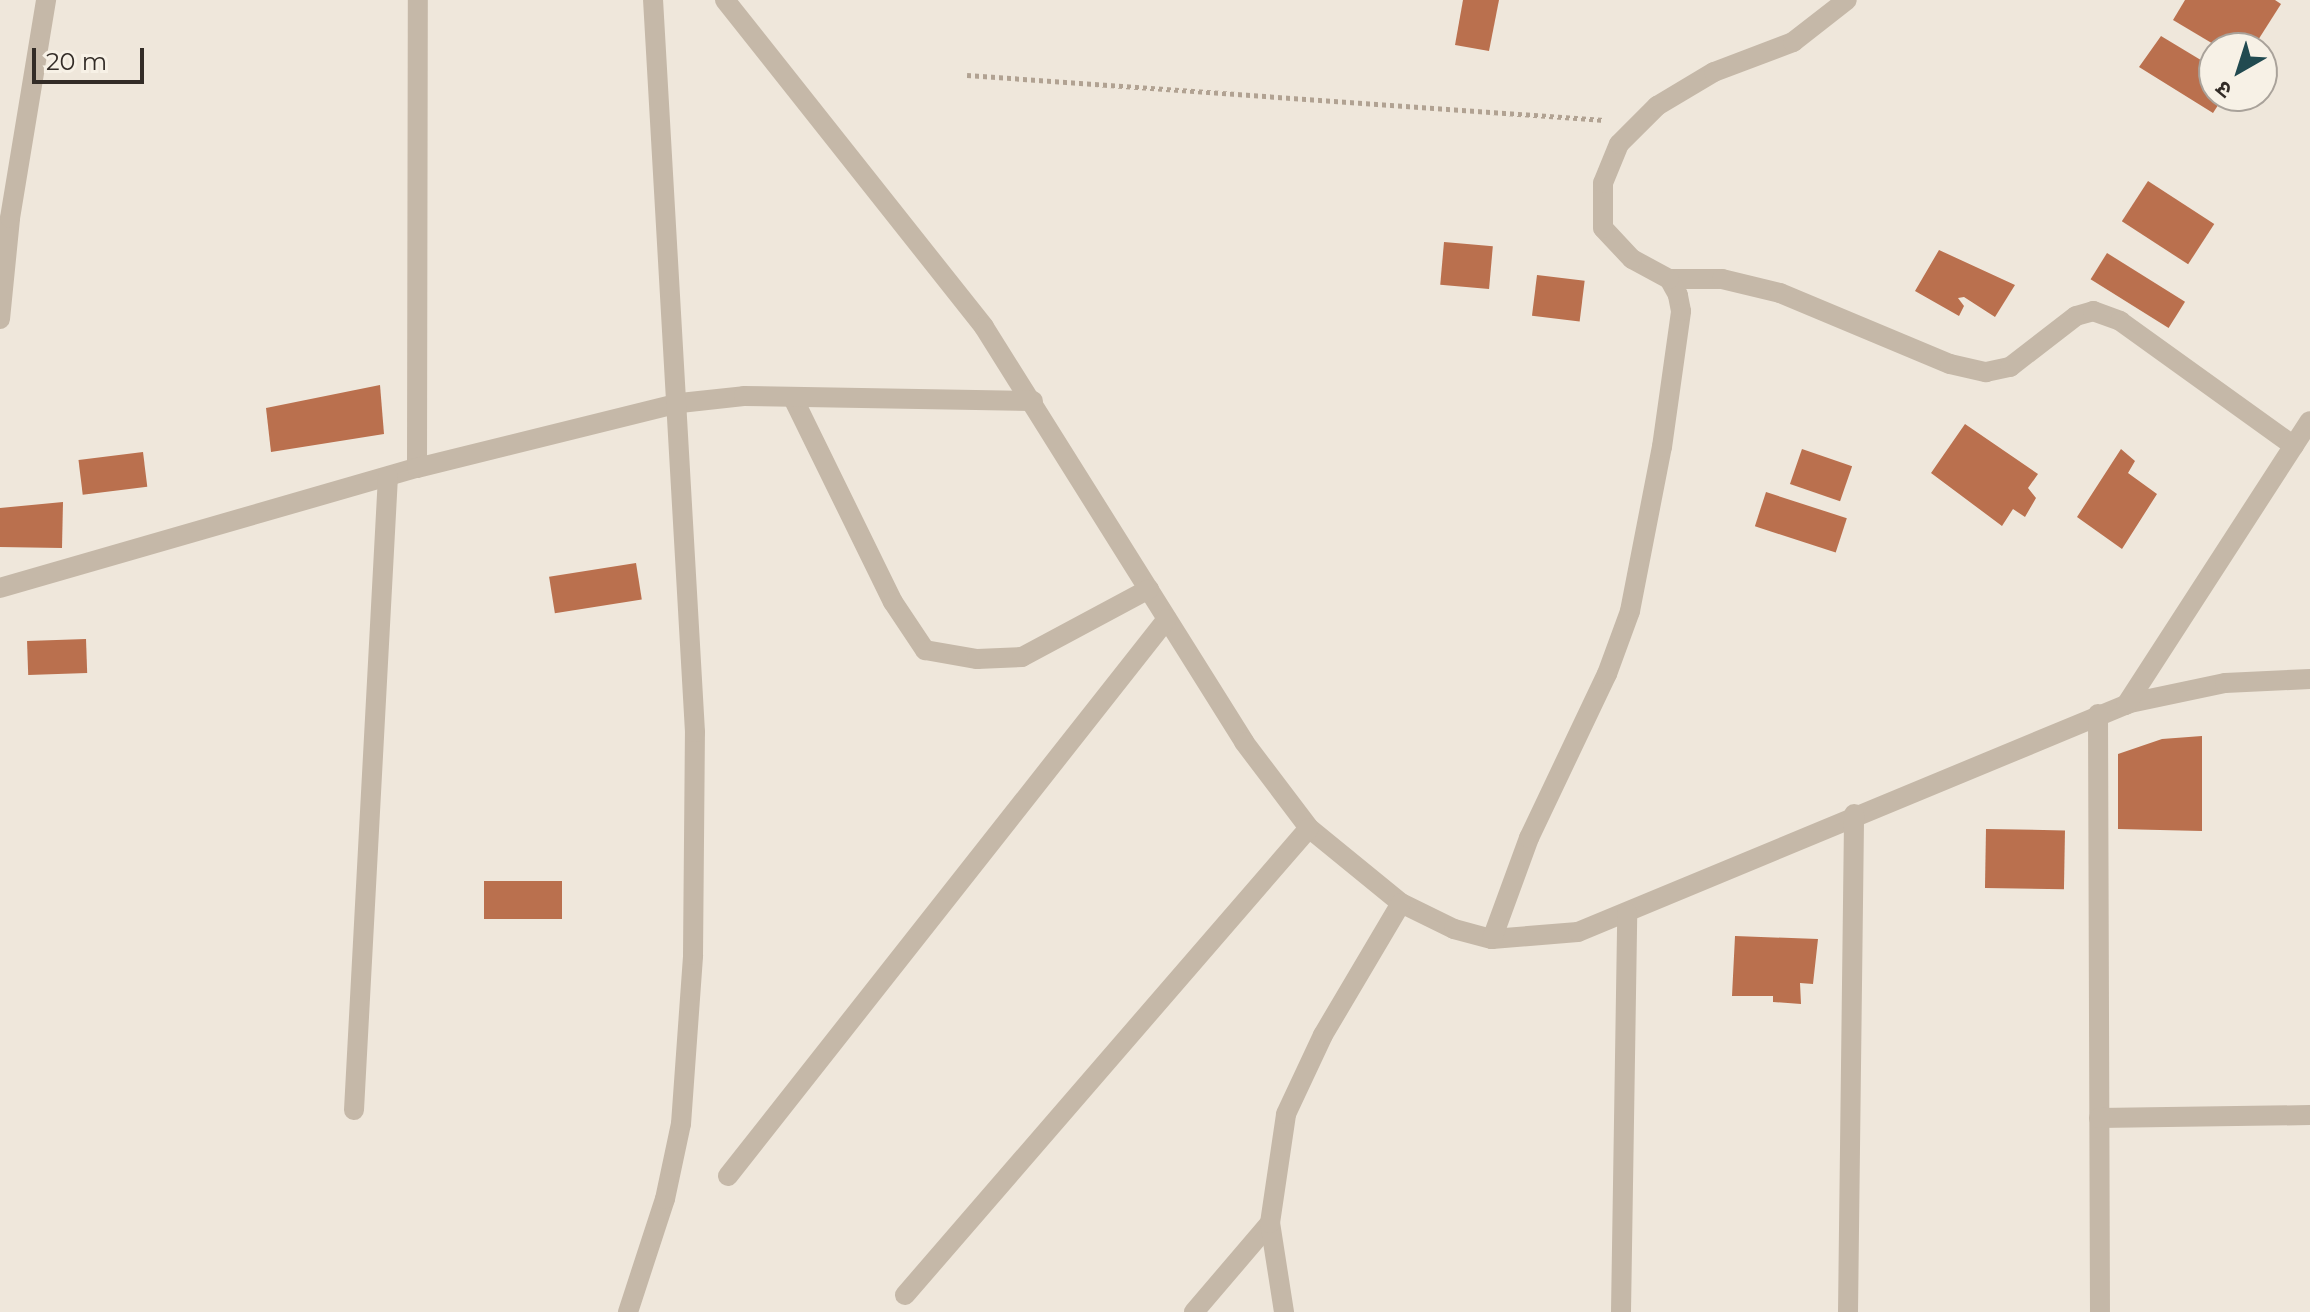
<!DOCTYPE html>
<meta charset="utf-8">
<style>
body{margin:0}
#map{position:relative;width:2310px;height:1312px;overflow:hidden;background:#efe7db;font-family:Montserrat,"Noto Sans Devanagari",sans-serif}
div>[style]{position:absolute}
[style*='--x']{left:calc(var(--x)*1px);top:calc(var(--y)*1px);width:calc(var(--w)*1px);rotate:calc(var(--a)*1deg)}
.building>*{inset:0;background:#ba704e;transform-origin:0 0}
.path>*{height:5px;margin-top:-2.5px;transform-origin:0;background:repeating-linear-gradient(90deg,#b1a292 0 4px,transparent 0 8px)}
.minor>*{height:20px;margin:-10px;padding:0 10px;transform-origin:10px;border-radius:10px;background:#c5b8a8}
span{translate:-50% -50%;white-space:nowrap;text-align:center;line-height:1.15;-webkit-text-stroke:6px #f7f1e6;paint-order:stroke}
.north{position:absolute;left:2198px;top:32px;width:80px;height:80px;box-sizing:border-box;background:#f7f1e6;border:2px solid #a9a29a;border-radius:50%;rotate:219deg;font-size:22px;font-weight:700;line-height:32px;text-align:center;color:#332c27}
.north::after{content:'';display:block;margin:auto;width:28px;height:36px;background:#214a50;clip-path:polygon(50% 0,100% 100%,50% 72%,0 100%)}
.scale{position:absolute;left:32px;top:48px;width:112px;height:36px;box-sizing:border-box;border:4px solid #332c27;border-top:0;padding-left:10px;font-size:24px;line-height:28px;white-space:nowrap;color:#332c27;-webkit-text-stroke:6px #f7f1e6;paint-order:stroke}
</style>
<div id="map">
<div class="building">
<div style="clip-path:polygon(1463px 0,1499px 0,1489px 51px,1455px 45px)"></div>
<div style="clip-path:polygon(2185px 0,2275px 0,2281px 4px,2253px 48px,2220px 48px,2173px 20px)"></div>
<div style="clip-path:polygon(2161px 36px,2214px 68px,2214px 96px,2224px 96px,2213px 113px,2139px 67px)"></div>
<div style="left:2148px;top:181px;width:79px;height:48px;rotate:33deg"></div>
<div style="left:1444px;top:242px;width:49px;height:43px;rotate:5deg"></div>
<div style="clip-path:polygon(1939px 250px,2015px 285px,1995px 317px,1964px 297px,1958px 298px,1964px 306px,1959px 316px,1915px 291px)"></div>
<div style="left:2107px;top:253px;width:92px;height:31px;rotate:32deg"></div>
<div style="left:1537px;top:275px;width:48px;height:41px;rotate:7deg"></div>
<div style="clip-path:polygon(380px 385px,384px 434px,271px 452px,266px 408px)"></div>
<div style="clip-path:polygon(1965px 424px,2038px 474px,2028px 488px,2036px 498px,2025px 517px,2013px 509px,2002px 526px,1931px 473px)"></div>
<div style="left:1802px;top:449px;width:53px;height:37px;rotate:19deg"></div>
<div style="clip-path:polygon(2121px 449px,2135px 461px,2128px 473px,2157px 494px,2122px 549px,2077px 517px)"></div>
<div style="left:143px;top:452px;width:35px;height:65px;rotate:83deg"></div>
<div style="left:1766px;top:492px;width:85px;height:36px;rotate:18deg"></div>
<div style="clip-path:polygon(63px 502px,62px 548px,0 547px,0 508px)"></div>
<div style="left:636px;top:563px;width:37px;height:88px;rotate:81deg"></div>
<div style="left:86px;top:639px;width:34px;height:59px;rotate:88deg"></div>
<div style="clip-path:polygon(2202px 736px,2202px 831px,2118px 829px,2118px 754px,2162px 739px)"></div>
<div style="left:1986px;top:829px;width:79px;height:59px;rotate:1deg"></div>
<div style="left:484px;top:881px;width:78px;height:38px"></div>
<div style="clip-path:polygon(1735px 936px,1818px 939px,1813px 984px,1800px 983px,1801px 1004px,1773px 1002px,1773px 996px,1732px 996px)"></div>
</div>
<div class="path">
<div style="--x:967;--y:75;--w:639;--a:4.04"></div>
</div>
<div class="minor">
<div style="--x:725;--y:0;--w:417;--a:51.6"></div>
<div style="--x:984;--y:327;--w:490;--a:57.9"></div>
<div style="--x:1244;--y:742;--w:108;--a:52.9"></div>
<div style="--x:1309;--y:828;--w:119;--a:39.2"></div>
<div style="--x:1401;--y:903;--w:59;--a:26.1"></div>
<div style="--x:1454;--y:929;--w:39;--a:15"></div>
<div style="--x:1492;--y:939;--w:86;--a:-4.7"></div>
<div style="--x:1578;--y:932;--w:598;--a:-22.53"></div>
<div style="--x:2130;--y:703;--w:97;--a:-11.9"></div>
<div style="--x:2225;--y:683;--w:85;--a:-2.7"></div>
<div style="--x:1669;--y:279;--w:53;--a:0"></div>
<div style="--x:1722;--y:279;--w:60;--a:13.6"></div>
<div style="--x:1780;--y:293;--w:184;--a:22.7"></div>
<div style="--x:1950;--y:364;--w:37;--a:13"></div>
<div style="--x:1986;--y:372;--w:25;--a:-12"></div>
<div style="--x:2010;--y:367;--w:83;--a:-37.7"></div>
<div style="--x:2076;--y:316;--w:18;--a:-16"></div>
<div style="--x:2093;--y:311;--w:29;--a:20"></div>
<div style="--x:2120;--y:321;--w:214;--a:35.7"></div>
<div style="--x:0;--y:319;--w:101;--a:-84.3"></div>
<div style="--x:10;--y:218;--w:221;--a:-80.6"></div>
<div style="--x:793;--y:398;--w:227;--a:63.9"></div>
<div style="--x:893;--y:602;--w:58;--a:56.3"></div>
<div style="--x:925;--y:650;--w:53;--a:9.8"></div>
<div style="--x:977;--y:659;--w:45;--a:-2.5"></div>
<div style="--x:1022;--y:657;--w:144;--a:-28.2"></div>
<div style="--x:417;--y:468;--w:468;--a:-89.9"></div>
<div style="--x:0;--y:588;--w:434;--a:-16.1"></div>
<div style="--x:417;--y:468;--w:271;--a:-13.9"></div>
<div style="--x:680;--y:403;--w:64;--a:-6.2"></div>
<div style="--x:744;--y:396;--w:289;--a:1"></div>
<div style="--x:2126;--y:705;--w:338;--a:-57.1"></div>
<div style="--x:2098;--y:714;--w:598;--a:89.81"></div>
<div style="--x:1492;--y:939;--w:108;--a:-69.9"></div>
<div style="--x:1529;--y:838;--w:182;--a:-64.6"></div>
<div style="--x:1607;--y:674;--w:67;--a:-69.9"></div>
<div style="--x:1630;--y:611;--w:167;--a:-79"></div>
<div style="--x:1662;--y:447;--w:137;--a:-82"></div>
<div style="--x:1681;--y:311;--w:16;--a:-101"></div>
<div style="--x:1678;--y:295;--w:18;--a:-119"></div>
<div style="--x:1669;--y:279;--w:42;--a:-151.6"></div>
<div style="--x:1632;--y:259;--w:42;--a:-133.1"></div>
<div style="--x:1603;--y:228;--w:45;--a:-90"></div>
<div style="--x:1603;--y:183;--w:42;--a:-67.7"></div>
<div style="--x:1619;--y:144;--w:54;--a:-45"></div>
<div style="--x:1657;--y:106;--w:66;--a:-30.8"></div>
<div style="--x:1714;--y:72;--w:85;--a:-20.8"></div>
<div style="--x:1793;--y:42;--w:68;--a:-37.9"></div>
<div style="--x:354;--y:1110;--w:634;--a:-86.93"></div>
<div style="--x:2099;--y:1118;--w:211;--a:-0.8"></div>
<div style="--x:728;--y:1176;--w:709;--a:-51.76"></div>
<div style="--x:905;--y:1295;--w:617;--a:-49.14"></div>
<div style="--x:628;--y:1312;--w:119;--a:-71.9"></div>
<div style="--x:665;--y:1199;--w:77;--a:-78"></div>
<div style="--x:681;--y:1124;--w:169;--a:-85.9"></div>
<div style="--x:693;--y:955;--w:223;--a:-89.5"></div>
<div style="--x:695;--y:732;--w:733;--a:-93.28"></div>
<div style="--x:1194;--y:1312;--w:117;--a:-49.5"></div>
<div style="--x:1284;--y:1312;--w:90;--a:-98.9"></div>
<div style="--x:1270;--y:1223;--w:110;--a:-81.6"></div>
<div style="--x:1286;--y:1114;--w:87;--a:-64.9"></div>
<div style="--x:1323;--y:1035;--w:153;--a:-59.4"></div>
<div style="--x:1621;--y:1312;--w:399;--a:-89.1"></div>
<div style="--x:1848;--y:1312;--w:498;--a:-89.3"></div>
</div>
<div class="north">उ</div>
<div class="scale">20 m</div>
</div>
